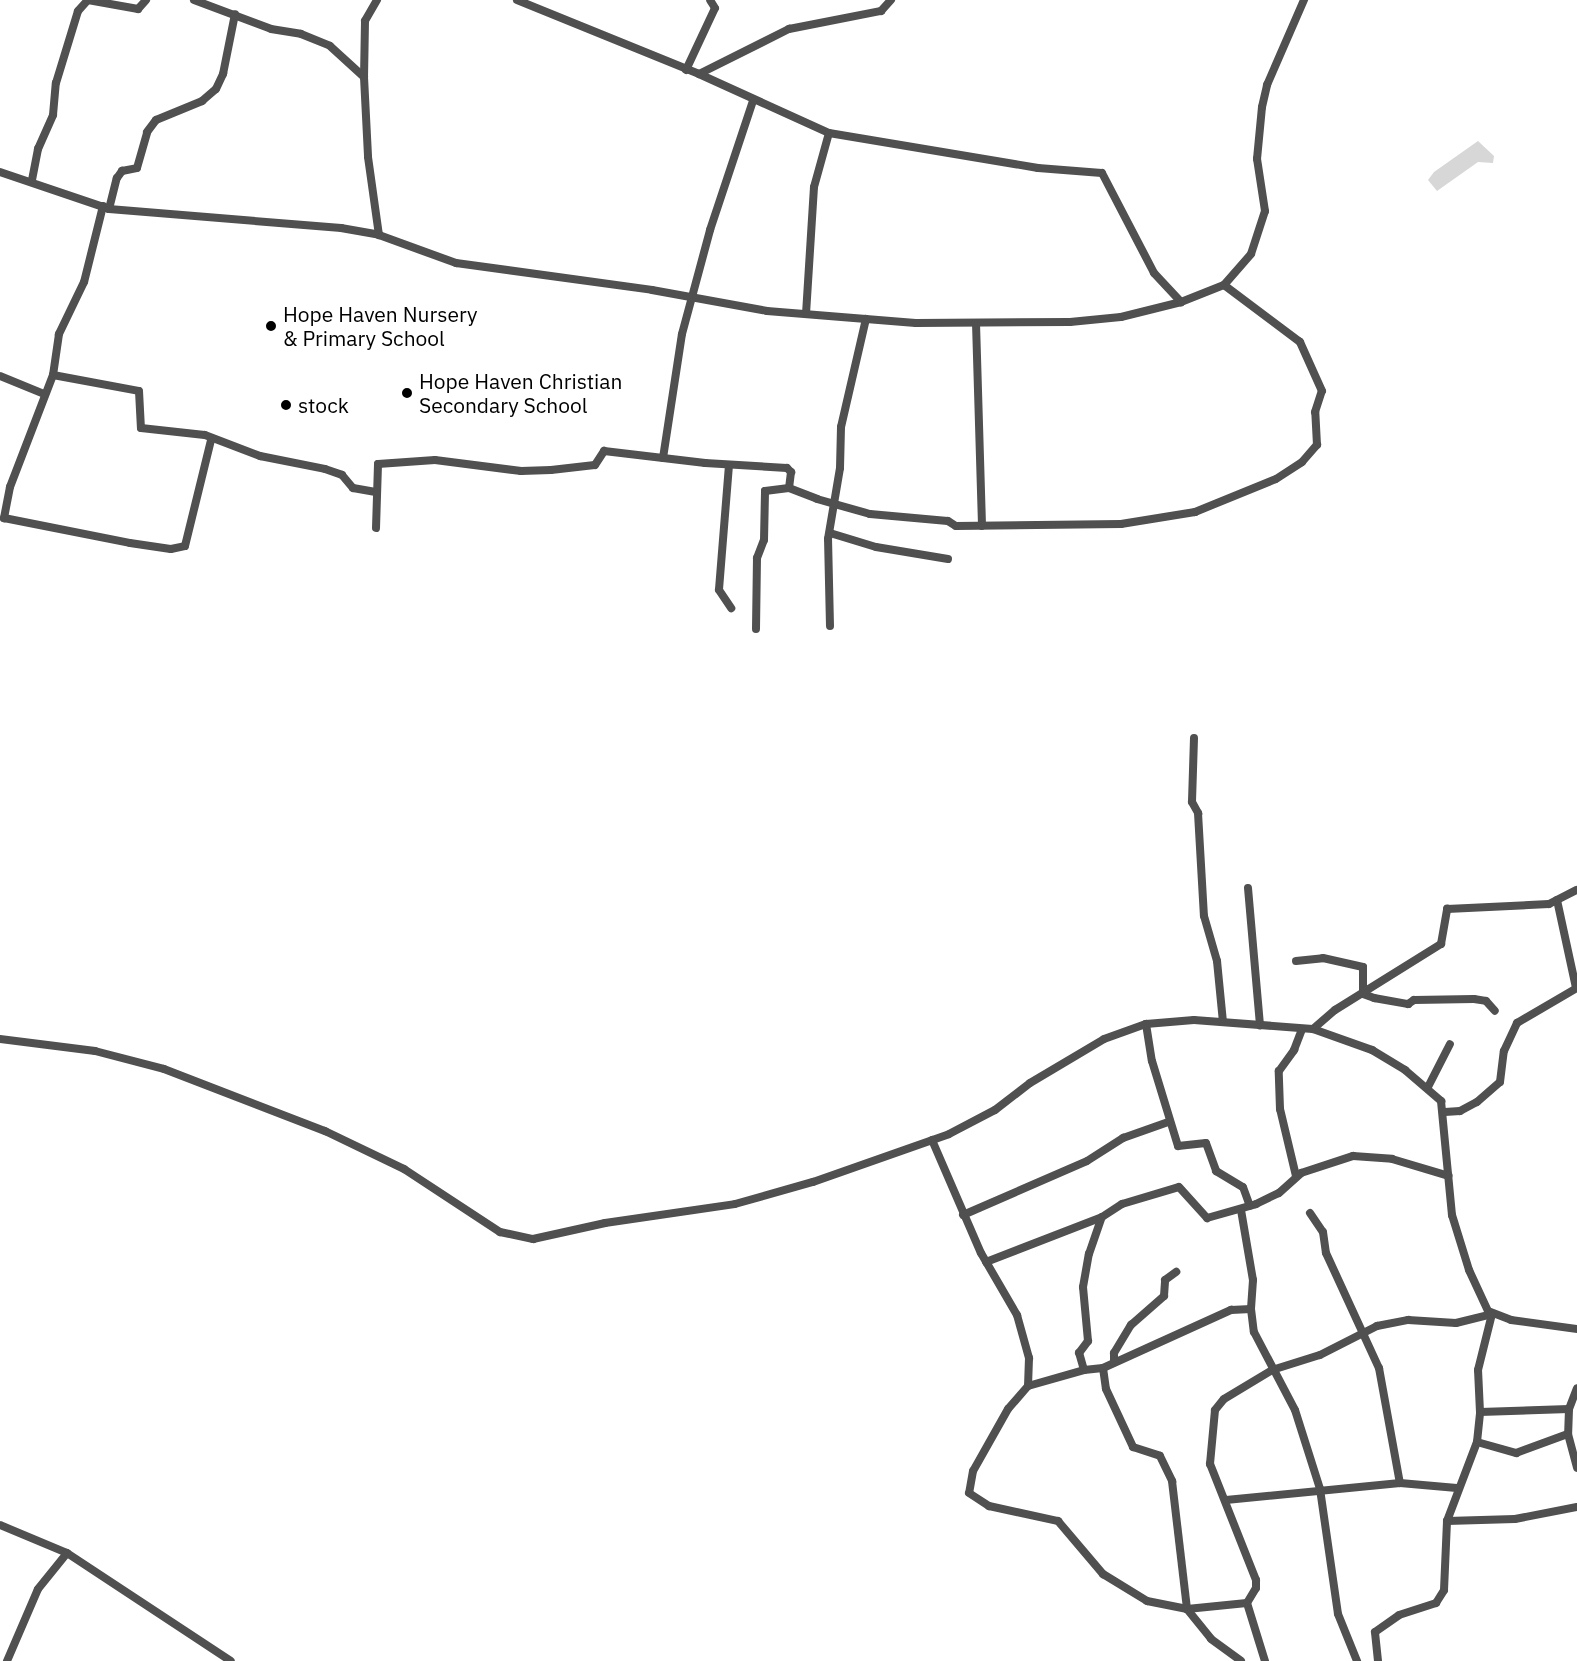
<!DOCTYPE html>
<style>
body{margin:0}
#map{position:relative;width:1577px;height:1661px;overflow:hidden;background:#fff;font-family:"IBM Plex Sans",sans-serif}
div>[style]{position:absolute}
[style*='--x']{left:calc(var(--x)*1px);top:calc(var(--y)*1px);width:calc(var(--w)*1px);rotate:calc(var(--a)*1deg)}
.green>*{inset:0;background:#d7d7d7}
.street>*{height:8px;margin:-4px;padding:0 4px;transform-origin:4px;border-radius:4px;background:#505050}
.dots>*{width:16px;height:16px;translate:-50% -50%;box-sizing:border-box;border:3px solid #fff;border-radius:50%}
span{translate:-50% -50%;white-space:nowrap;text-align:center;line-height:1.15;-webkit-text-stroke:4.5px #fff;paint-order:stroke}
.poi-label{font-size:21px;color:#000}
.left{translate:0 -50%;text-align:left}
</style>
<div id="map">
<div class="green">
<div style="clip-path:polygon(1478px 141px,1494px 156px,1493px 163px,1478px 162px,1437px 191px,1428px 180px,1434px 172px)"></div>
</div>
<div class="street">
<div style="--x:194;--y:0;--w:82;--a:20.6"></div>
<div style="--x:271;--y:29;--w:30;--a:9"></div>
<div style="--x:301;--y:34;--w:31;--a:22"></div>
<div style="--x:330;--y:46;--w:46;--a:42.4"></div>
<div style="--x:377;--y:0;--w:24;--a:120"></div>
<div style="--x:365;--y:21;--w:56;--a:91"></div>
<div style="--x:364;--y:77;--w:80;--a:87.1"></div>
<div style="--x:368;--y:157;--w:79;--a:82"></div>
<div style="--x:517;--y:0;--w:196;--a:22.1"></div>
<div style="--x:699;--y:74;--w:143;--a:24.4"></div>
<div style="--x:829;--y:133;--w:212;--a:9.5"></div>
<div style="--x:1038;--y:168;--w:64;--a:4.5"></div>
<div style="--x:1102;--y:173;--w:113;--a:62.5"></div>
<div style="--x:1154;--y:273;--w:40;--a:47"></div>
<div style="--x:686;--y:70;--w:68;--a:-64.9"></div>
<div style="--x:715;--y:8;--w:9;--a:-122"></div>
<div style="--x:699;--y:74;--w:101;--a:-26.6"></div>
<div style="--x:789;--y:29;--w:94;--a:-11.1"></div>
<div style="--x:881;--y:11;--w:15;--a:-48"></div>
<div style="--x:0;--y:172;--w:115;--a:18.7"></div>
<div style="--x:109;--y:209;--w:233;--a:4.7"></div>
<div style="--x:341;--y:228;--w:39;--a:10"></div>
<div style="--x:379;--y:235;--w:82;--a:20"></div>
<div style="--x:456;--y:263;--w:198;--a:7.8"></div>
<div style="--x:652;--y:290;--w:117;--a:10.3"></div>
<div style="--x:767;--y:311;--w:149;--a:4.6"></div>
<div style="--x:916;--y:323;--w:154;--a:-0.4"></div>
<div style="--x:1070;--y:322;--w:51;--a:-5.6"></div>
<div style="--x:1121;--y:317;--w:62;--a:-14"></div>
<div style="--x:1181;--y:302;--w:46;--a:-21.6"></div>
<div style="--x:1224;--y:285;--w:41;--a:-48.9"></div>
<div style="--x:1251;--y:254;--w:45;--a:-72"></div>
<div style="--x:1265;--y:211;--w:53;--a:-98.7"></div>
<div style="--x:1257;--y:159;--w:52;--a:-84.5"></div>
<div style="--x:1262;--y:107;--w:23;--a:-77"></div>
<div style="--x:1267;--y:85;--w:93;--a:-66.5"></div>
<div style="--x:32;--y:180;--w:32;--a:-79"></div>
<div style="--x:38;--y:149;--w:37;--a:-66"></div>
<div style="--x:53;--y:115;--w:32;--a:-85"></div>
<div style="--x:56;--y:83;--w:75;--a:-73"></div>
<div style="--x:78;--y:11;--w:15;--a:-48"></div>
<div style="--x:88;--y:0;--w:51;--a:10.2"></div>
<div style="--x:138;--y:9;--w:12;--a:-48"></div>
<div style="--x:103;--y:206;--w:78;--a:104"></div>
<div style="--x:84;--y:282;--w:58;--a:115.7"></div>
<div style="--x:59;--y:334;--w:41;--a:98.3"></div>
<div style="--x:53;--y:375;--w:120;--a:111"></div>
<div style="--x:10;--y:487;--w:32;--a:101"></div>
<div style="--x:4;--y:518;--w:128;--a:11.2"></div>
<div style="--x:130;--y:543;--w:41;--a:8.3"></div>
<div style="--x:171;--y:549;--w:14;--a:-12"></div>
<div style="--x:185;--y:546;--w:109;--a:-76.2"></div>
<div style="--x:109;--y:209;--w:32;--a:-76"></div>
<div style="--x:117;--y:178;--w:9;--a:-54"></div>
<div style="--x:122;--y:171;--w:15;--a:-11"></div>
<div style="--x:137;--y:168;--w:37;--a:-74"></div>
<div style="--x:147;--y:132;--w:15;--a:-53"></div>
<div style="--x:156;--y:120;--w:50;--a:-22.4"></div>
<div style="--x:202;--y:101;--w:18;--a:-41"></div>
<div style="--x:216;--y:89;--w:17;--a:-65"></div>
<div style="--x:223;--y:74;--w:61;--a:-78.7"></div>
<div style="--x:806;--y:314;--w:127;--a:-86.4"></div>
<div style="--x:814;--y:187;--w:56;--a:-74.5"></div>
<div style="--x:976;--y:323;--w:203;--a:88.3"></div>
<div style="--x:53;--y:375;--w:87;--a:10.5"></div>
<div style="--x:139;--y:391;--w:37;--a:87"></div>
<div style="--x:141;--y:428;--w:64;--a:6.2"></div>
<div style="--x:205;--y:435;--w:59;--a:20.9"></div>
<div style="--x:260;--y:456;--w:66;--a:11.3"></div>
<div style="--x:325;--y:469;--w:18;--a:19"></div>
<div style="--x:342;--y:475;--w:17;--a:50"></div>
<div style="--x:353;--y:488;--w:23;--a:10"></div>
<div style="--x:0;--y:376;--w:48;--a:22.2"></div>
<div style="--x:663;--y:458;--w:125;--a:-81.3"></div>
<div style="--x:682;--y:334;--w:108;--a:-74.9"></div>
<div style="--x:710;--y:230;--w:136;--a:-71.6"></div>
<div style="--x:729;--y:465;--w:125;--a:94.6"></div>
<div style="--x:719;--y:590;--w:22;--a:56"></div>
<div style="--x:376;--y:528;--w:64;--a:-88.2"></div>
<div style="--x:378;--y:464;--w:57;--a:-4"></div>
<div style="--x:435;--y:460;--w:87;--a:7.3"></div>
<div style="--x:521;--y:471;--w:30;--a:-2"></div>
<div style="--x:551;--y:470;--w:44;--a:-6.5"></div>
<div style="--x:595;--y:465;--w:17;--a:-57"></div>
<div style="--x:604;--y:451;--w:102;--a:6.8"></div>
<div style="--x:705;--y:463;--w:82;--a:3.5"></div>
<div style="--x:787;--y:468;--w:6;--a:45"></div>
<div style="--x:791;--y:472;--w:16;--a:97"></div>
<div style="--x:789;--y:488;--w:30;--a:21"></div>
<div style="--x:817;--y:499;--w:55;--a:15.8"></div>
<div style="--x:870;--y:514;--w:78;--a:5.1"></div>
<div style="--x:948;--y:521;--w:9;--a:32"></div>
<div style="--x:956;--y:526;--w:165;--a:-0.7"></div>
<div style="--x:1121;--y:524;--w:75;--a:-9.2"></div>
<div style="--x:1195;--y:512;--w:87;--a:-22.2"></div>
<div style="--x:1276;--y:479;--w:31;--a:-33"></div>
<div style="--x:1302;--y:462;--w:23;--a:-49"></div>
<div style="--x:1317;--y:445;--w:33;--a:-93"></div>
<div style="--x:1315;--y:412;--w:22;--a:-72"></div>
<div style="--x:1322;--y:391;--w:54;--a:-114.2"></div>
<div style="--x:1300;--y:342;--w:95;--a:-143.1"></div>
<div style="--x:830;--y:533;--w:48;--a:16.9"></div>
<div style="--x:876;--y:547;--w:73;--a:9.5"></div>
<div style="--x:830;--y:626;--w:87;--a:-91.3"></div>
<div style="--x:828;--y:539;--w:72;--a:-80.4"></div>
<div style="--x:840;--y:468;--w:41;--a:-88.6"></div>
<div style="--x:841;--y:427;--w:111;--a:-77"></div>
<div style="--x:756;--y:629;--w:71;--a:-89.2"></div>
<div style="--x:757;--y:558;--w:19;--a:-69"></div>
<div style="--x:764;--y:540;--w:49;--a:-88.8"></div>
<div style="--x:765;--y:491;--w:24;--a:-7"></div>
<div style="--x:1194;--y:738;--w:64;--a:91.8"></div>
<div style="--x:1192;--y:802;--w:13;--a:61"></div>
<div style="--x:1198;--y:813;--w:103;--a:86.7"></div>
<div style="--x:1204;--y:916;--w:47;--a:73.9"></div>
<div style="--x:1217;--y:961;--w:61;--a:84.4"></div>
<div style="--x:1248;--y:888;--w:138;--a:85"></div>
<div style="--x:1557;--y:900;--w:90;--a:77.8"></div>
<div style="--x:1296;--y:961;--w:27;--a:-6"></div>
<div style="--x:1323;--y:958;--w:41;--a:12.7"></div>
<div style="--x:1363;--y:967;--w:27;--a:90"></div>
<div style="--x:1363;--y:994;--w:12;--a:20"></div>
<div style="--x:1374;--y:998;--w:35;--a:10"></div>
<div style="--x:1408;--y:1004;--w:7;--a:-34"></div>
<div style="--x:1414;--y:1000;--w:60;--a:-1"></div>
<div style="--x:1474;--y:999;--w:12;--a:9"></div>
<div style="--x:1486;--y:1001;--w:13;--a:48"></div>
<div style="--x:1146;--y:1024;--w:37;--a:81"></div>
<div style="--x:1152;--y:1061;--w:89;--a:73"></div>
<div style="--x:1178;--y:1146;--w:28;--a:-6"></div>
<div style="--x:1206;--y:1143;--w:30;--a:70"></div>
<div style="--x:1216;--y:1171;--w:31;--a:31"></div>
<div style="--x:1243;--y:1187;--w:20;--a:70"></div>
<div style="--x:1313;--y:1029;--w:29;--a:-41"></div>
<div style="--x:1335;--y:1010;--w:125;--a:-31.9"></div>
<div style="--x:1441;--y:944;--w:36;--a:-80"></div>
<div style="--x:1447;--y:909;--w:102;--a:-2.8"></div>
<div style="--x:1549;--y:904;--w:31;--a:-27"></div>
<div style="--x:0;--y:1039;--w:96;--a:7.2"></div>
<div style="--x:95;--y:1051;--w:71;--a:14.6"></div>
<div style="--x:164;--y:1069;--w:173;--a:21.1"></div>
<div style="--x:325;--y:1131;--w:88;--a:25.7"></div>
<div style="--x:404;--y:1169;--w:115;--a:33.3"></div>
<div style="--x:500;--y:1232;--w:34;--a:12"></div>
<div style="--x:533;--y:1239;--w:74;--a:-12.5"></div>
<div style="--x:605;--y:1223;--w:131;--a:-8.3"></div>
<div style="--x:735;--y:1204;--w:81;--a:-15.8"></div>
<div style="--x:813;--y:1182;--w:144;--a:-19.4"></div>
<div style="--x:949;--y:1134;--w:52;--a:-27.6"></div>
<div style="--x:995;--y:1110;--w:44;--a:-37.6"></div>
<div style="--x:1030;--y:1083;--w:86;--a:-30.7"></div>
<div style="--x:1104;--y:1039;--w:45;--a:-19.7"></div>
<div style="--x:1146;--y:1024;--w:48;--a:-4.8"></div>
<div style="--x:1194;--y:1020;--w:119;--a:4.3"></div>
<div style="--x:1313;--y:1029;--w:63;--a:19.6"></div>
<div style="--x:1372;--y:1050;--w:39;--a:31"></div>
<div style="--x:1405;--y:1070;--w:48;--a:40.7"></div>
<div style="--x:1441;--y:1101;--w:115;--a:84.5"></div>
<div style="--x:1452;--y:1215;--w:58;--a:72.8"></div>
<div style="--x:1469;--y:1270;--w:45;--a:65.1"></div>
<div style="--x:1488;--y:1311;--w:25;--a:21"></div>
<div style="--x:1511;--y:1320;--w:67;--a:7.8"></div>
<div style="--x:1428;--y:1087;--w:48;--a:-62.9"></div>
<div style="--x:1445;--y:1112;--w:15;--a:-4"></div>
<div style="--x:1460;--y:1111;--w:19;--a:-28"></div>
<div style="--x:1477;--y:1102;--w:30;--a:-41"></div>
<div style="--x:1500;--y:1082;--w:31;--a:-83"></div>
<div style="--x:1504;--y:1051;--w:31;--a:-65"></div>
<div style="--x:1517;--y:1023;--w:69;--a:-30.3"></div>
<div style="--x:932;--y:1140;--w:123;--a:66.6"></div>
<div style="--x:981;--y:1253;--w:72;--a:59.9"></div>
<div style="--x:1017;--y:1315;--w:45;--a:74.4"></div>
<div style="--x:1029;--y:1358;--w:28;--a:92"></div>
<div style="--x:1028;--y:1386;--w:30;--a:131"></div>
<div style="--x:1008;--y:1409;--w:71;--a:119.4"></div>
<div style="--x:973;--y:1471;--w:22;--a:100"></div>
<div style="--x:969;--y:1493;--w:24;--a:33"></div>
<div style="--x:989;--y:1506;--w:71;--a:12.3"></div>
<div style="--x:1058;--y:1521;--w:70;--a:49.7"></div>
<div style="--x:1103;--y:1574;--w:52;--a:31.5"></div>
<div style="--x:1147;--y:1601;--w:41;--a:11.3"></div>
<div style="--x:1187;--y:1609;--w:60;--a:-5.7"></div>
<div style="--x:1247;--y:1603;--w:61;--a:72.8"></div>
<div style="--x:1296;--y:1176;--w:69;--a:-103.4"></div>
<div style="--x:1280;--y:1109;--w:38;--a:-92"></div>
<div style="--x:1279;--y:1071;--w:26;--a:-54"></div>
<div style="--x:1294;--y:1050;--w:22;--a:-69"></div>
<div style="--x:1241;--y:1210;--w:71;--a:80.3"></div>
<div style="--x:1253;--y:1280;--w:29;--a:94"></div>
<div style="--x:1310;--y:1213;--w:23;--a:56"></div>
<div style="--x:1323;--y:1232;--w:21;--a:82"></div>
<div style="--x:1326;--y:1253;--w:127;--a:65.3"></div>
<div style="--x:1379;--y:1368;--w:117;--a:79.7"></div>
<div style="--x:963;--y:1215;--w:135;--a:-23.5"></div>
<div style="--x:1087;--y:1161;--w:43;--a:-32.6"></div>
<div style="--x:1123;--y:1138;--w:48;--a:-19.6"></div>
<div style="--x:986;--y:1262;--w:124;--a:-21.2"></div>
<div style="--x:1102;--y:1217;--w:24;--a:-33"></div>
<div style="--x:1122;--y:1204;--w:59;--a:-16.6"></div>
<div style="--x:1179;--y:1187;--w:42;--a:47.9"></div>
<div style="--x:1207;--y:1218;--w:51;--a:-15.9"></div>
<div style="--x:1256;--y:1204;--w:25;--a:-26"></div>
<div style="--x:1279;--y:1193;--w:30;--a:-42"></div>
<div style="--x:1301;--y:1173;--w:55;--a:-18.1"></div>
<div style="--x:1353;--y:1156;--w:39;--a:4"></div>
<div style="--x:1392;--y:1159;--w:59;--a:16.6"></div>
<div style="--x:1114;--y:1361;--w:8;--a:-90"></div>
<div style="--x:1114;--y:1353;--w:33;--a:-59"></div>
<div style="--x:1131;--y:1325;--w:44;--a:-41.3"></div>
<div style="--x:1164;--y:1296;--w:16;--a:-86"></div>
<div style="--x:1165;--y:1280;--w:14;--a:-36"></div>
<div style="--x:1103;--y:1368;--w:21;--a:82"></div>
<div style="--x:1106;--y:1389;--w:64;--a:65"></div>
<div style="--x:1133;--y:1447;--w:28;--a:18"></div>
<div style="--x:1160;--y:1456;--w:28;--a:64"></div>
<div style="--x:1172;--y:1481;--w:129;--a:83.3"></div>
<div style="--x:1187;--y:1609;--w:38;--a:51"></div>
<div style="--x:1211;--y:1639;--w:37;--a:36"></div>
<div style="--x:1084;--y:1370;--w:18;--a:-106"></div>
<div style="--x:1079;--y:1353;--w:15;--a:-53"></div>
<div style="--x:1088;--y:1341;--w:54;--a:-95.3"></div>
<div style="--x:1083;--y:1287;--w:34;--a:-80"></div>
<div style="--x:1089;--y:1254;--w:39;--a:-71"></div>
<div style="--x:1028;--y:1386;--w:58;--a:-15.9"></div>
<div style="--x:1084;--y:1370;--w:19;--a:-6"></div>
<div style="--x:1103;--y:1368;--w:141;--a:-24.4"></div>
<div style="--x:1231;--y:1310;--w:20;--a:-3"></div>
<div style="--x:1251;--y:1309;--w:23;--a:83"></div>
<div style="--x:1254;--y:1332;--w:88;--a:62.3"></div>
<div style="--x:1295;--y:1410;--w:83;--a:72.4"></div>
<div style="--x:1320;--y:1489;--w:126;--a:81.8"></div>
<div style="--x:1338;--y:1614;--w:51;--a:68"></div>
<div style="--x:1569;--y:1409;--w:22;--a:-69"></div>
<div style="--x:1480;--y:1412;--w:89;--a:-1.9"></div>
<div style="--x:1569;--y:1409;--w:25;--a:92"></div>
<div style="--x:1568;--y:1434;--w:35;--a:75"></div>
<div style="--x:1477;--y:1442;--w:41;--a:15.8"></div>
<div style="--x:1516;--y:1453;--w:55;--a:-20.1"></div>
<div style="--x:1226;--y:1500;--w:175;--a:-5.6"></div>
<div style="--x:1400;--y:1483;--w:57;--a:5"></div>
<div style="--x:1447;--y:1521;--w:68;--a:-1.7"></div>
<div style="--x:1515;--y:1519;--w:63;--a:-11"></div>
<div style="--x:0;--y:1525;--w:73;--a:22.7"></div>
<div style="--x:67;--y:1553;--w:196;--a:33.4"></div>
<div style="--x:1247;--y:1603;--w:17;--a:-59"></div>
<div style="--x:1256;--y:1588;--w:8;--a:-90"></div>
<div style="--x:1256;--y:1580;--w:125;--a:-111.6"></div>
<div style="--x:1210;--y:1464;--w:54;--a:-84.7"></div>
<div style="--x:1215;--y:1410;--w:14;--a:-51"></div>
<div style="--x:1224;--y:1399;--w:56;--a:-31.1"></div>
<div style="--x:1272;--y:1370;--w:50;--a:-17.4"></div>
<div style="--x:1320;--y:1355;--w:64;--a:-27"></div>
<div style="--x:1377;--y:1326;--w:32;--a:-11"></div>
<div style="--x:1408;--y:1320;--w:48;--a:3.6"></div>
<div style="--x:1456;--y:1323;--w:37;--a:-14"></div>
<div style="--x:7;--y:1661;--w:78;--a:-66.7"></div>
<div style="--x:38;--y:1589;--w:46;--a:-51.1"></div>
<div style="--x:1378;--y:1661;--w:29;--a:-96"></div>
<div style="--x:1375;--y:1632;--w:29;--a:-35"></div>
<div style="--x:1399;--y:1615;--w:39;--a:-18"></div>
<div style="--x:1436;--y:1603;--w:15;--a:-58"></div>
<div style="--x:1444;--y:1590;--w:69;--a:-87.5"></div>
<div style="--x:1447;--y:1521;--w:85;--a:-69.2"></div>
<div style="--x:1477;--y:1442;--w:30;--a:-84"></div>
<div style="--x:1480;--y:1412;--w:42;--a:-92.7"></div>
<div style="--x:1478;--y:1370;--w:58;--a:-76"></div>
</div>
<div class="dots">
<div style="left:271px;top:326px;background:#000"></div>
<div style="left:407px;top:393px;background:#000"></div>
<div style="left:286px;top:405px;background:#000"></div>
</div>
<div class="poi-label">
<span class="left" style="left:283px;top:326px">Hope Haven Nursery<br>&amp; Primary School</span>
<span class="left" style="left:419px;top:393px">Hope Haven Christian<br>Secondary School</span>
<span class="left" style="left:298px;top:405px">stock</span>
</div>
</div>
